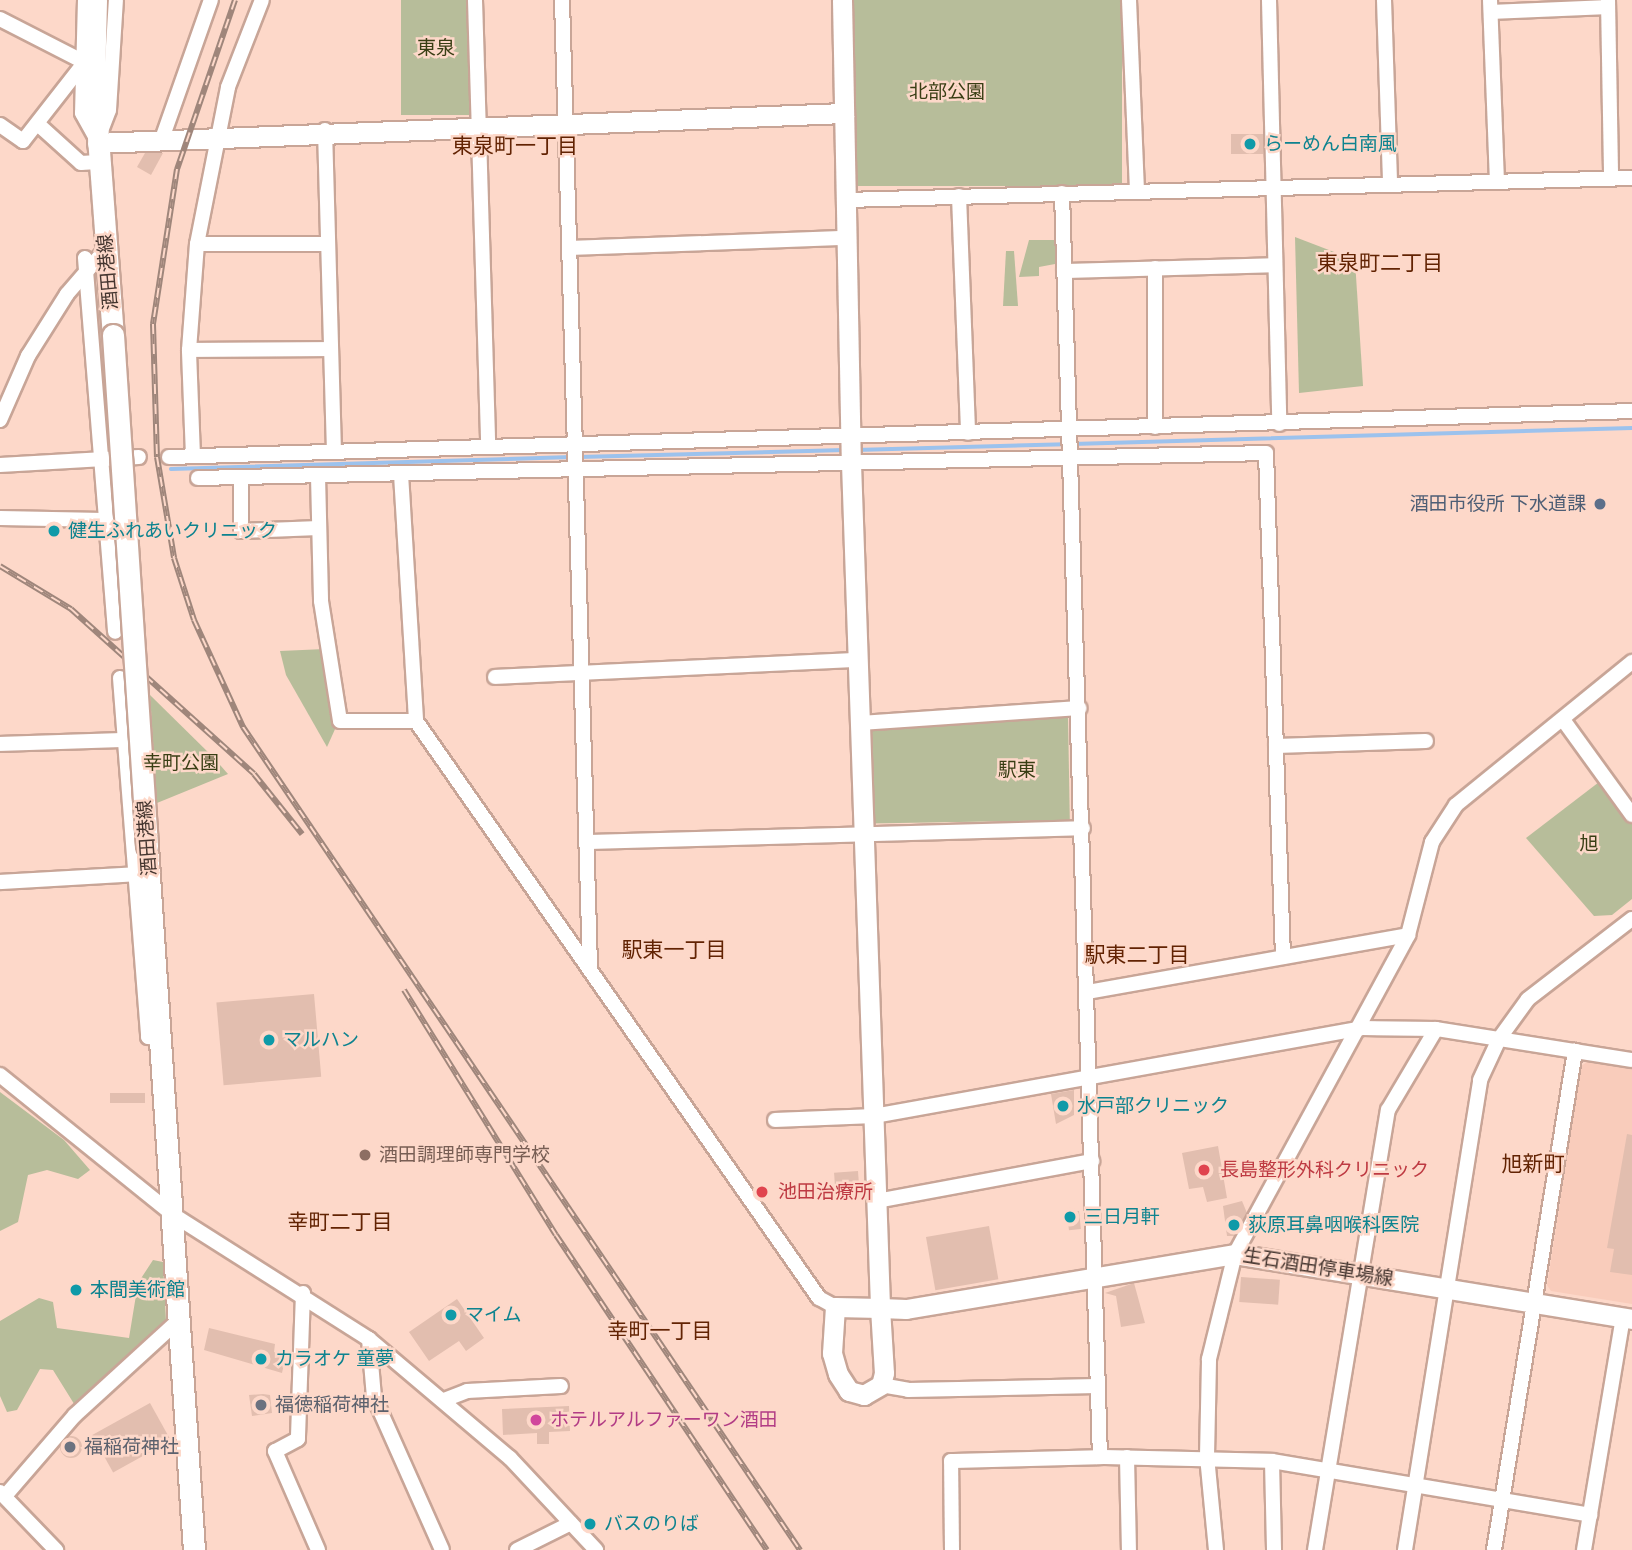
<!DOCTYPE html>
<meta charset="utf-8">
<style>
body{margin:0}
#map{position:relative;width:1632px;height:1550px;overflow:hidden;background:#fdd8c9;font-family:Inter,"Noto Sans JP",sans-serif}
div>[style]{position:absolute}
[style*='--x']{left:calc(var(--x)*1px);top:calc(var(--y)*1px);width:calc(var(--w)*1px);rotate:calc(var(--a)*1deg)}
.built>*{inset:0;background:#f9ccbb}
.green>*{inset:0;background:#b7bd9a;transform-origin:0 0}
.stream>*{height:3.5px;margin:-1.75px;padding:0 1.75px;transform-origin:1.75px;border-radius:1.75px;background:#9cc2ed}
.building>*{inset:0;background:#e2beaf;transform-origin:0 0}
.round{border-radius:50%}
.roads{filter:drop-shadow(2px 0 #c8a597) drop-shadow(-2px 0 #c8a597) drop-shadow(0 2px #c8a597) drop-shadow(0 -2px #c8a597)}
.street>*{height:14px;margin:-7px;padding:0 7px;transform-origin:7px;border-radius:7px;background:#fff}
.secondary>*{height:19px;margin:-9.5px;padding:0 9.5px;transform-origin:9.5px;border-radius:9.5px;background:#fff}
.primary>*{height:21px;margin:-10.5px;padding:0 10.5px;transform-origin:10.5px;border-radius:10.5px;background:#fff}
.rail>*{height:6px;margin-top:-3px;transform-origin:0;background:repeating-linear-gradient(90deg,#fdd8c9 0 10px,#9f867b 0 20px);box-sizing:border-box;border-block:2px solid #9f867b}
.bridges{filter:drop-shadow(2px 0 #c8a597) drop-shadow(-2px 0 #c8a597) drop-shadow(0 2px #c8a597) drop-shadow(0 -2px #c8a597)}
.primary-bridge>*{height:21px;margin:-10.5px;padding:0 10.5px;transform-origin:10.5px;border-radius:10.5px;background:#fff}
.dots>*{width:19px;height:19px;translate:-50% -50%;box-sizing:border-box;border:4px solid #fdd8c9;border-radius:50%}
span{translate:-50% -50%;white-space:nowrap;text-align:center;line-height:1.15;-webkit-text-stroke:5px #fdd8c9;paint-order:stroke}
.park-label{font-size:19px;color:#393e14}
.culture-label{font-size:19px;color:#0d838f}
.left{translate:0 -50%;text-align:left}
.street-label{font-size:19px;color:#453630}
.service-label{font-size:19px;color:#4e5e75}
.right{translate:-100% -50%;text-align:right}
.education-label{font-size:19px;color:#785e54}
.health-label{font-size:19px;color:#be3a42}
.worship-label{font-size:19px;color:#5b616d}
.hotel-label{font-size:19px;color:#b23c85}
.neighbourhood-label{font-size:21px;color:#622303}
</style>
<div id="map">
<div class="built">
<div style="clip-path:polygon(1590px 1060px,1632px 1068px,1632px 1304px,1551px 1291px,1547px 1285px,1581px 1066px)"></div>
</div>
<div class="green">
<div style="left:401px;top:0;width:68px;height:115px"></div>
<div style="left:852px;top:0;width:270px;height:186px"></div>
<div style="clip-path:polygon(1295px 237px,1355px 260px,1363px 386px,1299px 393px)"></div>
<div style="clip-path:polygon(1029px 240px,1055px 240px,1055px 264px,1039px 267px,1039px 276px,1019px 277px)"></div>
<div style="clip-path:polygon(1006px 251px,1014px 251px,1018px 306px,1003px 306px)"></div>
<div style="clip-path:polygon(325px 649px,336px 727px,327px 747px,286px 675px,280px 651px)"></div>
<div style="clip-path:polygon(150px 695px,213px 757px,228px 774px,157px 803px)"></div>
<div style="left:1068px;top:716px;width:104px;height:201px;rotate:89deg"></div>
<div style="clip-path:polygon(1603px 779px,1632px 820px,1632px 899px,1612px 915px,1594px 916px,1526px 838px)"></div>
<div style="clip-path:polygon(0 1092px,64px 1140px,90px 1170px,78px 1179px,47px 1170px,28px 1175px,18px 1222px,0 1231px)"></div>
<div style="clip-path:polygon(153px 1260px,163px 1262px,166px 1321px,76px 1407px,53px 1370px,40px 1369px,17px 1410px,7px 1412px,0 1396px,0 1321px,39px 1298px,53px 1302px,57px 1328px,129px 1338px,138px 1283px)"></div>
</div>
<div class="stream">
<div style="--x:1073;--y:444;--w:559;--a:-1.64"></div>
<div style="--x:856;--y:450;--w:209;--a:-1.6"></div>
<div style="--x:579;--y:457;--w:265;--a:-1.5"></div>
<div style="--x:171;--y:469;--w:401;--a:-1.7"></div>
</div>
<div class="building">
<div style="left:1263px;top:134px;width:20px;height:32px;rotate:90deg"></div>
<div style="clip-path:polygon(145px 153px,163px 153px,151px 175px,137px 167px)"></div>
<div style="left:314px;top:994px;width:83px;height:98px;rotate:85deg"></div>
<div style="clip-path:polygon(1074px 1090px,1074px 1115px,1056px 1124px,1051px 1094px)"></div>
<div style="left:110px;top:1093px;width:35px;height:10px"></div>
<div style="clip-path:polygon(1627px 1134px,1632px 1135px,1632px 1275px,1610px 1272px,1614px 1249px,1607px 1248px)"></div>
<div style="clip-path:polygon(1218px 1146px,1227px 1198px,1207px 1202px,1203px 1187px,1189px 1189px,1182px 1153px)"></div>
<div style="left:858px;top:1171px;width:15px;height:24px;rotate:86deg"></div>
<div style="clip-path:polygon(1242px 1201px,1247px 1213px,1234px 1236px,1227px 1236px,1223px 1206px)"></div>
<div style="left:1079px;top:1211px;width:18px;height:12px;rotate:84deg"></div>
<div style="left:989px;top:1226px;width:54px;height:64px;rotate:80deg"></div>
<div style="left:1241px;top:1277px;width:39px;height:25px;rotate:4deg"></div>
<div style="clip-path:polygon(1134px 1283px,1145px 1323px,1121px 1327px,1116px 1296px,1105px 1293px)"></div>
<div style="clip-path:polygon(457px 1299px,484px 1338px,466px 1351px,459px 1341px,429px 1361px,409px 1332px)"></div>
<div style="clip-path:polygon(209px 1328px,275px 1344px,274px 1352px,286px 1355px,282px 1373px,204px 1350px)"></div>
<div style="clip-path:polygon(263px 1394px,270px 1395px,272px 1413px,252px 1416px,249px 1395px)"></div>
<div style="left:150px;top:1403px;width:43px;height:66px;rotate:61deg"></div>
<div style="clip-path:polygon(569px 1406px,570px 1431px,549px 1432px,549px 1444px,537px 1444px,537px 1433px,503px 1435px,502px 1409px)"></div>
<div class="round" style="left:60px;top:1436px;width:22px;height:22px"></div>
</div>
<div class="roads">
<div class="street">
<div style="--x:85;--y:0;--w:113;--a:91.5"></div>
<div style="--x:82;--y:113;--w:25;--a:61"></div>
<div style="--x:475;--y:0;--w:447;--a:88.3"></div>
<div style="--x:562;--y:0;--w:967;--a:88.34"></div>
<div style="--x:1129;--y:0;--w:190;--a:87.6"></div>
<div style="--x:1269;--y:0;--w:424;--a:88.6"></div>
<div style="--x:1384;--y:0;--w:184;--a:88.1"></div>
<div style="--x:1490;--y:0;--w:181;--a:87.8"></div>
<div style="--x:1608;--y:0;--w:179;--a:89"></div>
<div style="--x:1491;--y:12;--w:117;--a:-2.4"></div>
<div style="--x:0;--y:19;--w:90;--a:27.1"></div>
<div style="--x:0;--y:125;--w:28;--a:35"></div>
<div style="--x:23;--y:141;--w:93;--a:-52"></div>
<div style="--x:40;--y:126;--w:55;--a:42.1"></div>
<div style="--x:81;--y:163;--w:17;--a:-3"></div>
<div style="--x:325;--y:130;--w:322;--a:88.4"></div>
<div style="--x:101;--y:131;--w:22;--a:-69"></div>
<div style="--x:109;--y:110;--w:110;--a:-86.4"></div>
<div style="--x:163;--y:136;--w:144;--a:-70.6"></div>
<div style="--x:1062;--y:193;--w:1265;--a:88.28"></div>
<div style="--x:1100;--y:1457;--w:172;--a:1.3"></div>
<div style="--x:1272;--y:1461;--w:323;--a:9.6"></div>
<div style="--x:959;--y:196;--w:237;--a:87.8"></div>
<div style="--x:846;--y:200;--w:786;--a:-1.6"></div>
<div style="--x:197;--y:244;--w:160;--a:-78.8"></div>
<div style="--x:228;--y:87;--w:93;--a:-68.7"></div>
<div style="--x:569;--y:248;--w:278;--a:-2.1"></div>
<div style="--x:85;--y:258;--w:375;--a:85.4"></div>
<div style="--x:1064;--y:271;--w:211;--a:-1.6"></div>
<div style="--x:189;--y:350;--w:106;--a:-85.7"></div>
<div style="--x:197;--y:244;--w:131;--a:0"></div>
<div style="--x:0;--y:420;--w:70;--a:-66.4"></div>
<div style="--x:28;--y:356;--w:73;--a:-57.8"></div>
<div style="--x:67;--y:294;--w:60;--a:-49.1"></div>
<div style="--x:1155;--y:427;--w:159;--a:-90"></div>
<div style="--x:193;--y:456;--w:106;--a:-92.2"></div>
<div style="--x:189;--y:350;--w:142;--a:-0.4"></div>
<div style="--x:169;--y:457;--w:1464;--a:-1.8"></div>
<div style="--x:0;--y:465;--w:139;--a:-3.3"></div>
<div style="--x:401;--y:474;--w:247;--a:86.5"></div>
<div style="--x:416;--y:721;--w:704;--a:55.07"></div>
<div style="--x:819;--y:1298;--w:18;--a:29"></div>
<div style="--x:318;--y:476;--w:125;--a:88.6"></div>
<div style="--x:321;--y:601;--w:121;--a:81"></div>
<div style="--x:340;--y:721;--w:76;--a:0"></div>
<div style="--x:241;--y:477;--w:54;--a:90"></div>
<div style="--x:241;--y:531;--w:78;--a:-2.2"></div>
<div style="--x:198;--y:478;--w:1068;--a:-1.34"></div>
<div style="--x:1266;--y:453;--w:504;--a:88.07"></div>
<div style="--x:0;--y:518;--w:104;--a:1.1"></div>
<div style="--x:495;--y:677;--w:363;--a:-2.7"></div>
<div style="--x:120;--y:678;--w:360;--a:85.5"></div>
<div style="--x:148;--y:1037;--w:14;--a:4"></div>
<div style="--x:1564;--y:721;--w:116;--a:54.1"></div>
<div style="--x:860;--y:723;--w:220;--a:-3.9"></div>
<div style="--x:0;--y:744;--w:123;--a:-1.9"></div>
<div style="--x:1276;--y:746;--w:150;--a:-1.9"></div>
<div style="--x:587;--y:842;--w:496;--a:-1.6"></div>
<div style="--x:0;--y:882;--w:137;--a:-3.3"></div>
<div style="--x:1088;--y:992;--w:325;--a:-10.1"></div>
<div style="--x:0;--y:1075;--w:225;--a:38.9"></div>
<div style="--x:175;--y:1216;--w:230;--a:32.4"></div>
<div style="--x:369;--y:1339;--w:185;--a:40.2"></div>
<div style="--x:510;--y:1458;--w:126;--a:46.9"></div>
<div style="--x:775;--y:1120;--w:99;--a:-2.3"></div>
<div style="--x:874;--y:1116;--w:496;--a:-10.2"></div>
<div style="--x:1362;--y:1028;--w:74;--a:0.8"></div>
<div style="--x:1436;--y:1029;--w:198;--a:9"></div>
<div style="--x:876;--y:1201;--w:220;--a:-10.5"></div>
<div style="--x:303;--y:1293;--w:146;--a:92"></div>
<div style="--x:298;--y:1439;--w:26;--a:152"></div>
<div style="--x:275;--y:1451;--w:108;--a:66.5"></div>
<div style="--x:369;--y:1339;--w:58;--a:85.1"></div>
<div style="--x:374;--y:1397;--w:167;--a:66"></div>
<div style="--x:881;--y:1385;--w:27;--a:10"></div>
<div style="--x:908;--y:1390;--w:189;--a:-1.2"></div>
<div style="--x:444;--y:1400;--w:25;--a:-21"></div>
<div style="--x:467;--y:1391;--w:94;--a:-3"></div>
<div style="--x:1127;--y:1457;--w:93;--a:88.8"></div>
<div style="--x:1272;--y:1461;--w:89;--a:88.7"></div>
<div style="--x:0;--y:1492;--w:81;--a:46"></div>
<div style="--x:5;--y:1496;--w:107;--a:-49.2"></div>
<div style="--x:75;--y:1415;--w:142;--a:-42.4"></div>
<div style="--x:517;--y:1550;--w:60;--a:-26.6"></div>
<div style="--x:952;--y:1550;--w:89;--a:-90.6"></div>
<div style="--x:951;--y:1461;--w:149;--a:-1.5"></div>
<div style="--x:1216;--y:1550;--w:94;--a:-95.5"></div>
<div style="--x:1207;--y:1456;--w:97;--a:-88.8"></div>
<div style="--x:1209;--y:1359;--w:108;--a:-76.1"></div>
<div style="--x:1235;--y:1254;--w:363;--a:-61.5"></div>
<div style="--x:1408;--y:935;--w:96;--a:-75.5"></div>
<div style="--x:1432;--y:842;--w:44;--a:-57"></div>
<div style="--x:1456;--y:805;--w:227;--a:-39.1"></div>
<div style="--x:1315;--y:1550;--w:446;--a:-80.6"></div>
<div style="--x:1388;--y:1110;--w:94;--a:-59.3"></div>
<div style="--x:1405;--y:1550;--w:476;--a:-80.9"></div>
<div style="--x:1480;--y:1080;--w:45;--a:-65.1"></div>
<div style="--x:1499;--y:1039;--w:49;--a:-54.1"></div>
<div style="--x:1528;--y:999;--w:131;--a:-37.6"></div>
<div style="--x:1494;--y:1550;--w:506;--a:-80.78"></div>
<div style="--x:1584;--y:1550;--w:235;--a:-80.5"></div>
</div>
<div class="secondary">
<div style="--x:842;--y:0;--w:463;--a:88.9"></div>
<div style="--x:851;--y:463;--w:845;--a:88.03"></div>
<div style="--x:880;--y:1308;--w:65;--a:86.5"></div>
<div style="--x:884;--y:1373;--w:12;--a:104"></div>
<div style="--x:881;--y:1385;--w:20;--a:150"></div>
<div style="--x:864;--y:1395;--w:16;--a:-165"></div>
<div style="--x:849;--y:1391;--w:20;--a:-123"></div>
<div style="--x:838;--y:1374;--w:22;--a:-106"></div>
<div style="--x:832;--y:1353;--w:46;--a:-86.3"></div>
<div style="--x:835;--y:1307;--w:45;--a:1.3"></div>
<div style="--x:880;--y:1308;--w:26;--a:2"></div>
<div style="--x:906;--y:1309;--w:334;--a:-9.5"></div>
<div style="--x:1235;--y:1254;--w:402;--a:9.3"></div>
<div style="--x:97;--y:143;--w:748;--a:-2.3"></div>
</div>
<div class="primary">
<div style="--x:96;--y:0;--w:84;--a:91.4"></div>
<div style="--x:94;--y:84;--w:252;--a:85.7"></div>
<div style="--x:147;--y:846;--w:706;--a:86.18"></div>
</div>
</div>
<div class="rail">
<div style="--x:235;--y:0;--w:179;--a:108.9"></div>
<div style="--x:177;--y:169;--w:157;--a:98.8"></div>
<div style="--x:153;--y:324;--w:133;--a:88.3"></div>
<div style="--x:157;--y:457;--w:102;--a:80.4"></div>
<div style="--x:174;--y:558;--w:65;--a:72.1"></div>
<div style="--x:194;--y:620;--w:118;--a:65.4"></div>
<div style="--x:243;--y:727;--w:994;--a:55.91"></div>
<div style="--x:0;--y:566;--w:83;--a:31.2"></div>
<div style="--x:71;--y:609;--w:246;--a:42"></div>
<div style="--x:254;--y:774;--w:77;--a:51.3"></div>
<div style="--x:404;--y:990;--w:288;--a:58.2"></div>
<div style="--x:556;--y:1235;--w:379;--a:56.2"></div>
</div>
<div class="bridges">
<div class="primary-bridge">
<div style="--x:113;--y:335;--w:512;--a:86.19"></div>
</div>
</div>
<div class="dots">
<div style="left:1250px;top:144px;background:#0f9aa8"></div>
<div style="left:1600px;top:504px;background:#5c6f8a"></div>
<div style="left:54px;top:531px;background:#0f9aa8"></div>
<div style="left:269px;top:1040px;background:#0f9aa8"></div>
<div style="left:1063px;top:1106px;background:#0f9aa8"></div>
<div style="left:365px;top:1155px;background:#8d6e63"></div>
<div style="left:1204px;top:1170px;background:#e0444e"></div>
<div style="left:762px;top:1192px;background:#e0444e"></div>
<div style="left:1070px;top:1217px;background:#0f9aa8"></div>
<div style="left:1234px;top:1225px;background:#0f9aa8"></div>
<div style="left:76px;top:1290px;background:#0f9aa8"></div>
<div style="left:451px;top:1315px;background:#0f9aa8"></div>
<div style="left:261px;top:1359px;background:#0f9aa8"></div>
<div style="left:261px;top:1405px;background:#6b7280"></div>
<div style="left:536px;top:1420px;background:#d1479c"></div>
<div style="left:70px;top:1447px;background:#6b7280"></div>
<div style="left:590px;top:1524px;background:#0f9aa8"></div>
</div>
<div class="park-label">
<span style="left:436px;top:48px">東泉</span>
<span style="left:947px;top:92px">北部公園</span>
<span style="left:181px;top:763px">幸町公園</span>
<span style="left:1017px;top:770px">駅東</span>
<span style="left:1589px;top:844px">旭</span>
</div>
<div class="culture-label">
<span class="left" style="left:1264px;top:144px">らーめん白南風</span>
<span class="left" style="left:68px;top:531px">健生ふれあいクリニック</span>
<span class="left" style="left:283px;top:1040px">マルハン</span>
<span class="left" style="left:1077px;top:1106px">水戸部クリニック</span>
<span class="left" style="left:1084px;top:1217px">三日月軒</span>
<span class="left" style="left:1248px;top:1225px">荻原耳鼻咽喉科医院</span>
<span class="left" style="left:90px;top:1290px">本間美術館</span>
<span class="left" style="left:465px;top:1315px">マイム</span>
<span class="left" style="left:275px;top:1359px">カラオケ 童夢</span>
<span class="left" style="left:604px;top:1524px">バスのりば</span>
</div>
<div class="street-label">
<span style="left:108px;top:272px;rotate:-95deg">酒田港線</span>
<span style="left:147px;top:838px;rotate:-94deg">酒田港線</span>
<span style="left:1318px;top:1267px;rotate:9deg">生石酒田停車場線</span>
</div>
<div class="service-label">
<span class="right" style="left:1586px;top:504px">酒田市役所 下水道課</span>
</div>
<div class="education-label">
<span class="left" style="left:379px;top:1155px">酒田調理師専門学校</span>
</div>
<div class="health-label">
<span class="left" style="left:1220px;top:1170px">長島整形外科クリニック</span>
<span class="left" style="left:778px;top:1192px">池田治療所</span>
</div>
<div class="worship-label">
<span class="left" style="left:275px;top:1405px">福徳稲荷神社</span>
<span class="left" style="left:84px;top:1447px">福稲荷神社</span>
</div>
<div class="hotel-label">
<span class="left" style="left:550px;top:1420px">ホテルアルファーワン酒田</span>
</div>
<div class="neighbourhood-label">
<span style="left:515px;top:146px">東泉町一丁目</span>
<span style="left:1380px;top:263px">東泉町二丁目</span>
<span style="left:674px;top:950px">駅東一丁目</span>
<span style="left:1137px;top:955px">駅東二丁目</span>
<span style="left:1533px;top:1164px">旭新町</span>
<span style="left:340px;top:1222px">幸町二丁目</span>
<span style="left:660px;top:1331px">幸町一丁目</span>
</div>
</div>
